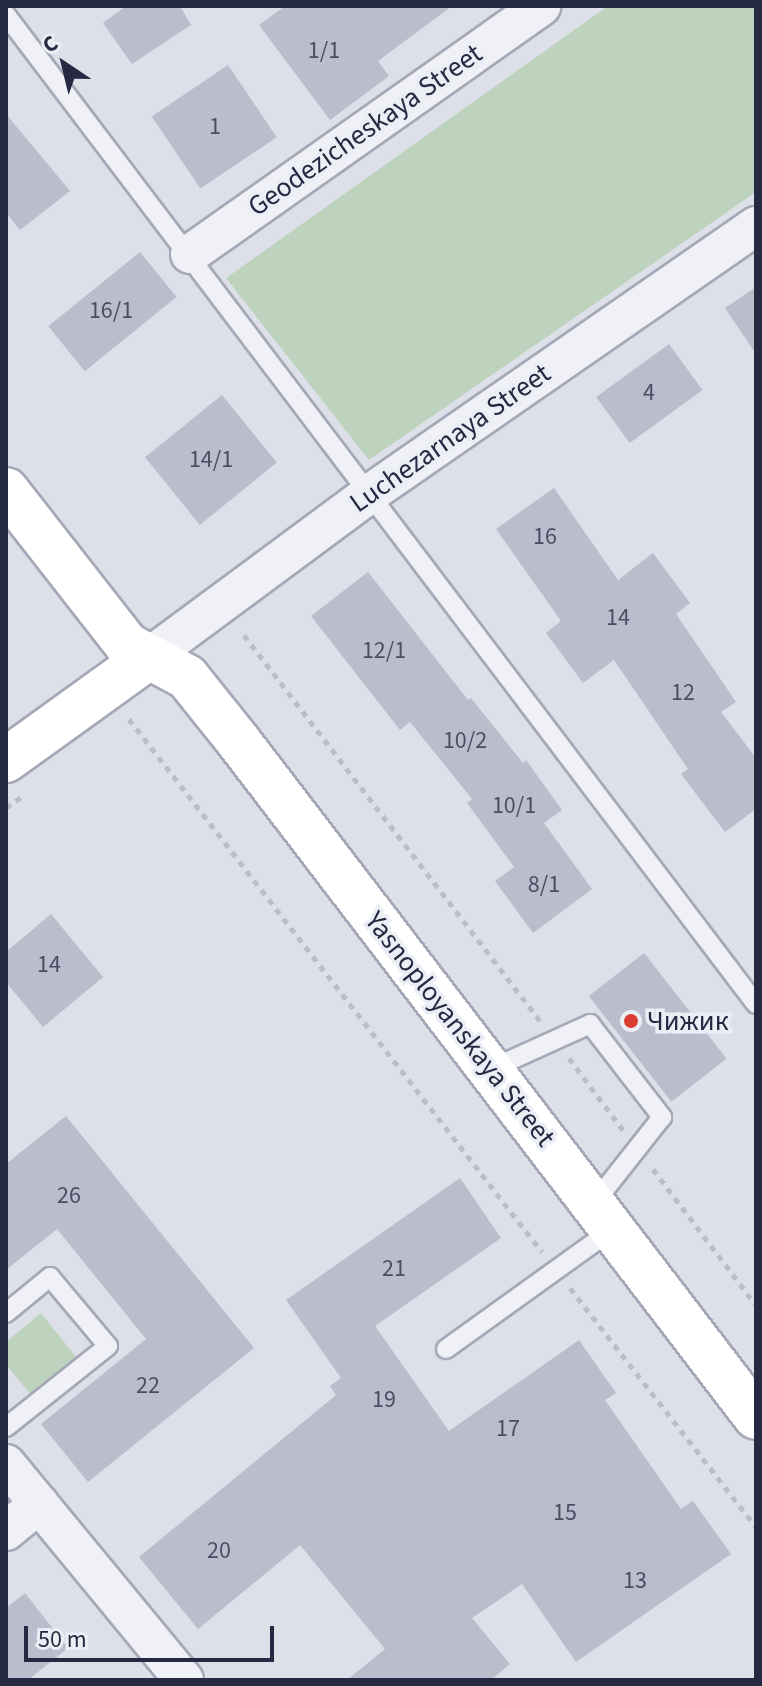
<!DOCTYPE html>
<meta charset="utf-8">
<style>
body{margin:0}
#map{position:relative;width:762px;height:1686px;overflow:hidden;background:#dddfe9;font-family:"Source Sans 3",sans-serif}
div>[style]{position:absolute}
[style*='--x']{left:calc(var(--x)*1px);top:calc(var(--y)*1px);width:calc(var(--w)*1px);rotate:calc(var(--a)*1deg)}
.green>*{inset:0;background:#bed3bd}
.building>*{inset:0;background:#babdcc;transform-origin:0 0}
.path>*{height:5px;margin-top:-2.5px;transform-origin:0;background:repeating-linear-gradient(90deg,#bbbdc7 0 6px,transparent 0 12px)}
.roads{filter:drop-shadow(2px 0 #a6a8b7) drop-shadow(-2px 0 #a6a8b7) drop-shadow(0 2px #a6a8b7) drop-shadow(0 -2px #a6a8b7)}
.lane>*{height:18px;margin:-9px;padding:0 9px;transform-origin:9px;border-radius:9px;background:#f0f1f6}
.street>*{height:38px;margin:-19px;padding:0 19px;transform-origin:19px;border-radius:19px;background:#f0f1f6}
.secondary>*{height:44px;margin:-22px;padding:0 22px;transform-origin:22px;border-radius:22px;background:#fff}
.dots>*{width:22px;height:22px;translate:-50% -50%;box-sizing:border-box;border:4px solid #eceef6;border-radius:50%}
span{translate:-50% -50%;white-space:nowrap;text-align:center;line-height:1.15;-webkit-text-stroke:7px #eceef6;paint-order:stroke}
.number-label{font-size:24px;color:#4a4e64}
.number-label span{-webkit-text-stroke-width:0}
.street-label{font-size:28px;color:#252941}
.poi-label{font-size:28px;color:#252941}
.left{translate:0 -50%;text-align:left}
.frame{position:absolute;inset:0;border:8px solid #252941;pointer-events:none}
.north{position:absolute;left:24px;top:24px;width:80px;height:80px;-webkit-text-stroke:6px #eceef6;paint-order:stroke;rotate:325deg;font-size:22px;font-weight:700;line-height:32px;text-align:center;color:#252941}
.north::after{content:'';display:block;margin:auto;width:28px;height:36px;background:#252941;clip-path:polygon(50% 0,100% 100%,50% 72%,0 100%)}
.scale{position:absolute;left:24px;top:1626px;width:250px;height:36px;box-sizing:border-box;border:4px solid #252941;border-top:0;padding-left:10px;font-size:24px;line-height:28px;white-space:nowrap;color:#252941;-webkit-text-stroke:6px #eceef6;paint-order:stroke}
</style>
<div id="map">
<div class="green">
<div style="clip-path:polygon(608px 6px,756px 6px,756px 192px,369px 460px,226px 278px)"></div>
<div style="clip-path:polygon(41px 1313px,76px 1357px,30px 1394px,6px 1364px,6px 1342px)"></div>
</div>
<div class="building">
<div style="clip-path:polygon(126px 6px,180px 6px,191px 25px,132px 64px,103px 23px)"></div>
<div style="clip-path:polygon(285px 6px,452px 6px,378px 61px,389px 76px,330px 120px,259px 25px)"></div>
<div style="left:228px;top:65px;width:87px;height:92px;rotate:56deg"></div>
<div style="clip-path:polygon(6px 114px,70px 191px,20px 230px,6px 213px)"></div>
<div style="left:140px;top:252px;width:58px;height:118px;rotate:51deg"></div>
<div style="clip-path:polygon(756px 287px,756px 354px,725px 308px)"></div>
<div style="left:669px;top:344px;width:57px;height:90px;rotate:54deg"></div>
<div style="left:222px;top:395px;width:87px;height:99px;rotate:51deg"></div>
<div style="clip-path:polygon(554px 488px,618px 580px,653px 553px,690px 603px,676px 614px,736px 702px,721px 712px,756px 758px,756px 809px,725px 832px,681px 774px,688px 769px,614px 660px,583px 683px,546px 633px,561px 621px,496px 529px)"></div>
<div style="clip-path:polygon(368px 572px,468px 700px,471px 698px,523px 763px,526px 760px,562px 810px,544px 823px,592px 889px,533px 933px,495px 881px,514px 867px,467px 803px,472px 799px,410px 722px,400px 730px,311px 616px)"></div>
<div style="clip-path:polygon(51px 914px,103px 977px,43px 1027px,6px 982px,6px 952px)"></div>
<div style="left:644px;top:953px;width:134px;height:70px;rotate:52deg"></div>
<div style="clip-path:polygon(66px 1116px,254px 1348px,88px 1482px,41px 1424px,146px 1339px,57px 1229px,6px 1270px,6px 1164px)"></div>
<div style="clip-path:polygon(460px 1178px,501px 1238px,375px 1326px,449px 1431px,579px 1340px,616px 1393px,605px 1400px,681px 1509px,693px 1501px,731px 1554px,576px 1662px,522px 1584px,472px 1618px,510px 1664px,491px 1680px,347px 1680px,385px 1649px,300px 1545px,198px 1629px,139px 1557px,336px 1395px,330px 1386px,341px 1378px,286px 1300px)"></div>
<div style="clip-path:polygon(25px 1593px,68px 1648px,28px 1680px,6px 1680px,6px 1608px)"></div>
</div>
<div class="path">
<div style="--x:244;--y:635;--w:488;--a:52.5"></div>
<div style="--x:129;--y:719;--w:674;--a:52.23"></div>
<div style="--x:6;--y:808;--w:19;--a:-36"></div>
<div style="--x:569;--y:1058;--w:90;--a:53.1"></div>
<div style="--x:653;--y:1169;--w:171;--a:52.9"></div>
<div style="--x:570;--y:1288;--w:303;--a:52.1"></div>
</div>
<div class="roads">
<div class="lane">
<div style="--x:6;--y:15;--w:1241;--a:52.83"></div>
<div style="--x:491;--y:1069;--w:109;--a:-24.4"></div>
<div style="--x:590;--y:1024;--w:118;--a:52.3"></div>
<div style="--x:662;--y:1117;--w:110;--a:128.3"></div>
<div style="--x:6;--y:1313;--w:57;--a:-39.3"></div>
<div style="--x:50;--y:1277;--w:90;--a:50"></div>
<div style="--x:108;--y:1346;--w:130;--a:141.5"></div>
<div style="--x:446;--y:1349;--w:206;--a:-35.7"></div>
</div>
<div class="street">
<div style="--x:190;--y:254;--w:430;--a:-35.2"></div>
<div style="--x:149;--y:657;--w:274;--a:-36.5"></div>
<div style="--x:369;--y:494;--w:471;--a:-34.7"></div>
<div style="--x:6;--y:1464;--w:280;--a:50.5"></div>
<div style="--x:6;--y:1531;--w:43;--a:-39.3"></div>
</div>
<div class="secondary">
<div style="--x:6;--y:490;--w:197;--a:52"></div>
<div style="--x:127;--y:645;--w:68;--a:28.1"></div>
<div style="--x:187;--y:677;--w:83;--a:51.3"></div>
<div style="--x:239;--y:742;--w:850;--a:52.55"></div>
<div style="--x:6;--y:760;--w:176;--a:-35.8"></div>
</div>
</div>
<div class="dots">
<div style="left:631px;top:1021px;background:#dc3e33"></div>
</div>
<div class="number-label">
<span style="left:324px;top:51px">1/1</span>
<span style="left:215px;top:127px">1</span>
<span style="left:111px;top:311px">16/1</span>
<span style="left:649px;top:393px">4</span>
<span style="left:211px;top:460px">14/1</span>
<span style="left:545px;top:537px">16</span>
<span style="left:618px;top:618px">14</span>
<span style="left:384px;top:651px">12/1</span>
<span style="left:683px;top:693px">12</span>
<span style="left:465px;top:741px">10/2</span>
<span style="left:514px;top:806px">10/1</span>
<span style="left:544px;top:885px">8/1</span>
<span style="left:49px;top:965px">14</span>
<span style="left:69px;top:1196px">26</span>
<span style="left:394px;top:1269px">21</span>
<span style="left:148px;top:1386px">22</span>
<span style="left:384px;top:1400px">19</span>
<span style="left:508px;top:1429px">17</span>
<span style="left:565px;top:1513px">15</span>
<span style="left:219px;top:1551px">20</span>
<span style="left:635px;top:1581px">13</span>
</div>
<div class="street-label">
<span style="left:365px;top:130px;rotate:-35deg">Geodezicheskaya Street</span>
<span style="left:450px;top:438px;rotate:-35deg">Luchezarnaya Street</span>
<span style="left:460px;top:1029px;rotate:52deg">Yasnoployanskaya Street</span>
</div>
<div class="poi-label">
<span class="left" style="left:647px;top:1021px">Чижик</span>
</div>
<div class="frame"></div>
<div class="north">С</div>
<div class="scale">50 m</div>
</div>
